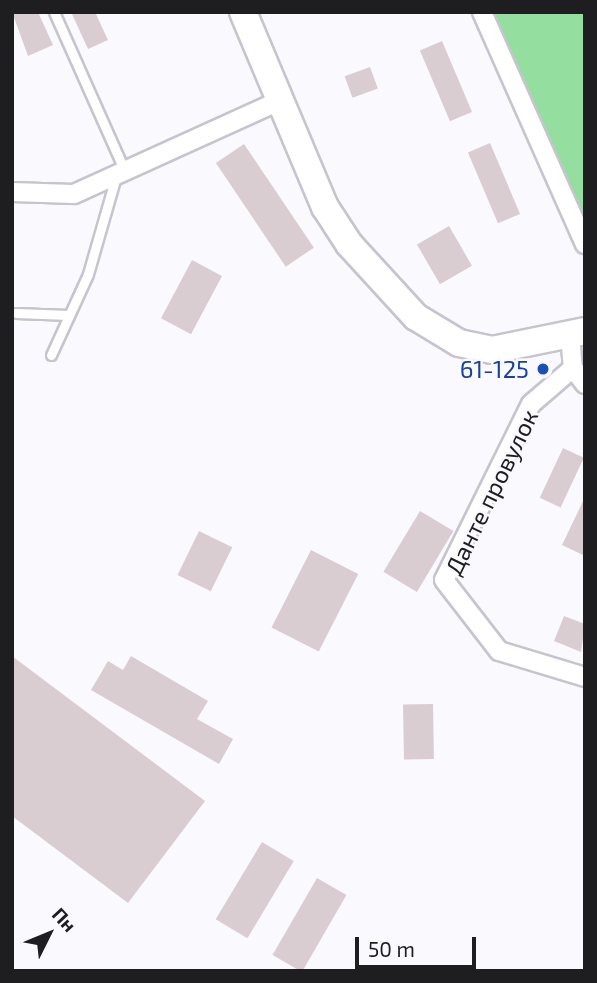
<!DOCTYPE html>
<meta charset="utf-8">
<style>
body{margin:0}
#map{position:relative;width:597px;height:983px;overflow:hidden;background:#faf9fe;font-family:"Exo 2",sans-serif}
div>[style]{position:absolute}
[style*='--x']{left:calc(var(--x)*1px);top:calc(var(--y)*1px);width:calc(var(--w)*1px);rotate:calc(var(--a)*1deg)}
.forest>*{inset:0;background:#94de9f}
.building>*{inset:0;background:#dacdd2;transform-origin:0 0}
.roads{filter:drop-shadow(2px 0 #c7c4cf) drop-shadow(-2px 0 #c7c4cf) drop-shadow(0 2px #c7c4cf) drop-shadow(0 -2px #c7c4cf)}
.service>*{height:9px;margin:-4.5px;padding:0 4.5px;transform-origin:4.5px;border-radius:4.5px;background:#fff}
.minor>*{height:18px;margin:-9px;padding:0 9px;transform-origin:9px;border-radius:9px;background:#fff}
.secondary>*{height:26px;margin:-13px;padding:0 13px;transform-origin:13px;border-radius:13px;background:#fff}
.dots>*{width:19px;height:19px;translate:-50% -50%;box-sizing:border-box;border:4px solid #faf9fe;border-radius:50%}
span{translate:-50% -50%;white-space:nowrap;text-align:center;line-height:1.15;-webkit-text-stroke:5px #faf9fe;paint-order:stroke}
.transit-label{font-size:24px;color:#164399}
.right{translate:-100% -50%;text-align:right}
.street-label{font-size:24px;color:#1e1e21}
.frame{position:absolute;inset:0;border:14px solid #1e1e21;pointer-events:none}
.north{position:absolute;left:14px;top:899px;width:70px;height:70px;-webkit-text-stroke:5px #faf9fe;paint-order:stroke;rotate:47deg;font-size:19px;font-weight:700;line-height:28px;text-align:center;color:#1e1e21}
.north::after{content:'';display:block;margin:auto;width:24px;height:32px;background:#1e1e21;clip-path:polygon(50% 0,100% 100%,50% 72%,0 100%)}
.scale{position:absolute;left:355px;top:937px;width:121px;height:32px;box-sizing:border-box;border:4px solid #1e1e21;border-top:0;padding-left:9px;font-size:21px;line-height:24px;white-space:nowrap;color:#1e1e21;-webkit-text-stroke:5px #faf9fe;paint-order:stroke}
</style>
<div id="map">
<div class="forest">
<div style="clip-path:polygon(493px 12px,585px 12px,585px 222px)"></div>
</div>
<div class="building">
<div style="clip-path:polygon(12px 12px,38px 12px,53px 45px,28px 56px)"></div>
<div style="clip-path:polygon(71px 12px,95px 12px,108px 40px,88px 49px)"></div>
<div style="left:442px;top:41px;width:77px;height:24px;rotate:67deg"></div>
<div style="left:370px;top:67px;width:23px;height:27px;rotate:70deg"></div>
<div style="left:490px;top:143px;width:77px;height:24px;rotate:67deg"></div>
<div style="left:244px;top:144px;width:125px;height:34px;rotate:56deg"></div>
<div style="left:449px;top:226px;width:46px;height:37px;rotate:60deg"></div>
<div style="left:192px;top:260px;width:34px;height:66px;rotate:28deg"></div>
<div style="left:563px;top:448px;width:23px;height:55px;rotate:25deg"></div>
<div style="clip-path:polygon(585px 497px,585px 556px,562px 545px)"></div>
<div style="left:420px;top:511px;width:39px;height:71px;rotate:31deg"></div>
<div style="left:199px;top:531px;width:37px;height:49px;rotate:26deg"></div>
<div style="left:311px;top:550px;width:53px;height:87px;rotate:27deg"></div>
<div style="clip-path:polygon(564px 616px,585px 624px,581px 652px,554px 641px)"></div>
<div style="clip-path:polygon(12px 656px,205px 801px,128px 903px,12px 816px)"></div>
<div style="clip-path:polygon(131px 656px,208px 701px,197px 719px,233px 739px,219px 764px,91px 690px,108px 661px,123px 670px)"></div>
<div style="left:433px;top:704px;width:55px;height:30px;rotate:89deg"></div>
<div style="left:262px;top:842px;width:37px;height:90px;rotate:31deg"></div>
<div style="left:317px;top:878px;width:34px;height:89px;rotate:30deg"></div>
</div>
<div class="roads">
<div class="service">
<div style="--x:54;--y:12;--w:177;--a:66"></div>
<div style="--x:16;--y:313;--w:53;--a:2.2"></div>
<div style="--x:51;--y:355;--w:89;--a:-65.4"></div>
<div style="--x:88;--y:274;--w:98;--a:-74"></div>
</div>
<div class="minor">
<div style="--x:482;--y:12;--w:254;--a:66.1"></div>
<div style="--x:12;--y:192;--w:62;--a:1.8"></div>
<div style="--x:74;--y:194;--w:227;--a:-24.4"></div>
<div style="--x:570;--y:335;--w:33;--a:85"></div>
<div style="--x:573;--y:368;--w:20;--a:53"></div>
<div style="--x:573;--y:368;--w:55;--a:139.4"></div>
<div style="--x:531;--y:404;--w:196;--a:116.3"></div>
<div style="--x:444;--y:580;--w:90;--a:52.2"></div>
<div style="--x:499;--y:651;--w:90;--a:16.8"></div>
</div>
<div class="secondary">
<div style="--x:243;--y:12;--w:212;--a:67.2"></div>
<div style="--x:325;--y:207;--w:44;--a:57"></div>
<div style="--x:349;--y:244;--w:99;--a:47.5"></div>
<div style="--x:416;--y:317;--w:50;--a:31.2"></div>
<div style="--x:459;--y:343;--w:34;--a:12"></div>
<div style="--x:492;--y:350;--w:95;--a:-11.5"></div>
</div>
</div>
<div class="dots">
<div style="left:543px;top:369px;background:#1a4fb4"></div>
</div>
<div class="transit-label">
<span class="right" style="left:529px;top:369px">61-125</span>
</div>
<div class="street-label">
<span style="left:491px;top:492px;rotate:-64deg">Данте провулок</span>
</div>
<div class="frame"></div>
<div class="north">Пн</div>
<div class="scale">50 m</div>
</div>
